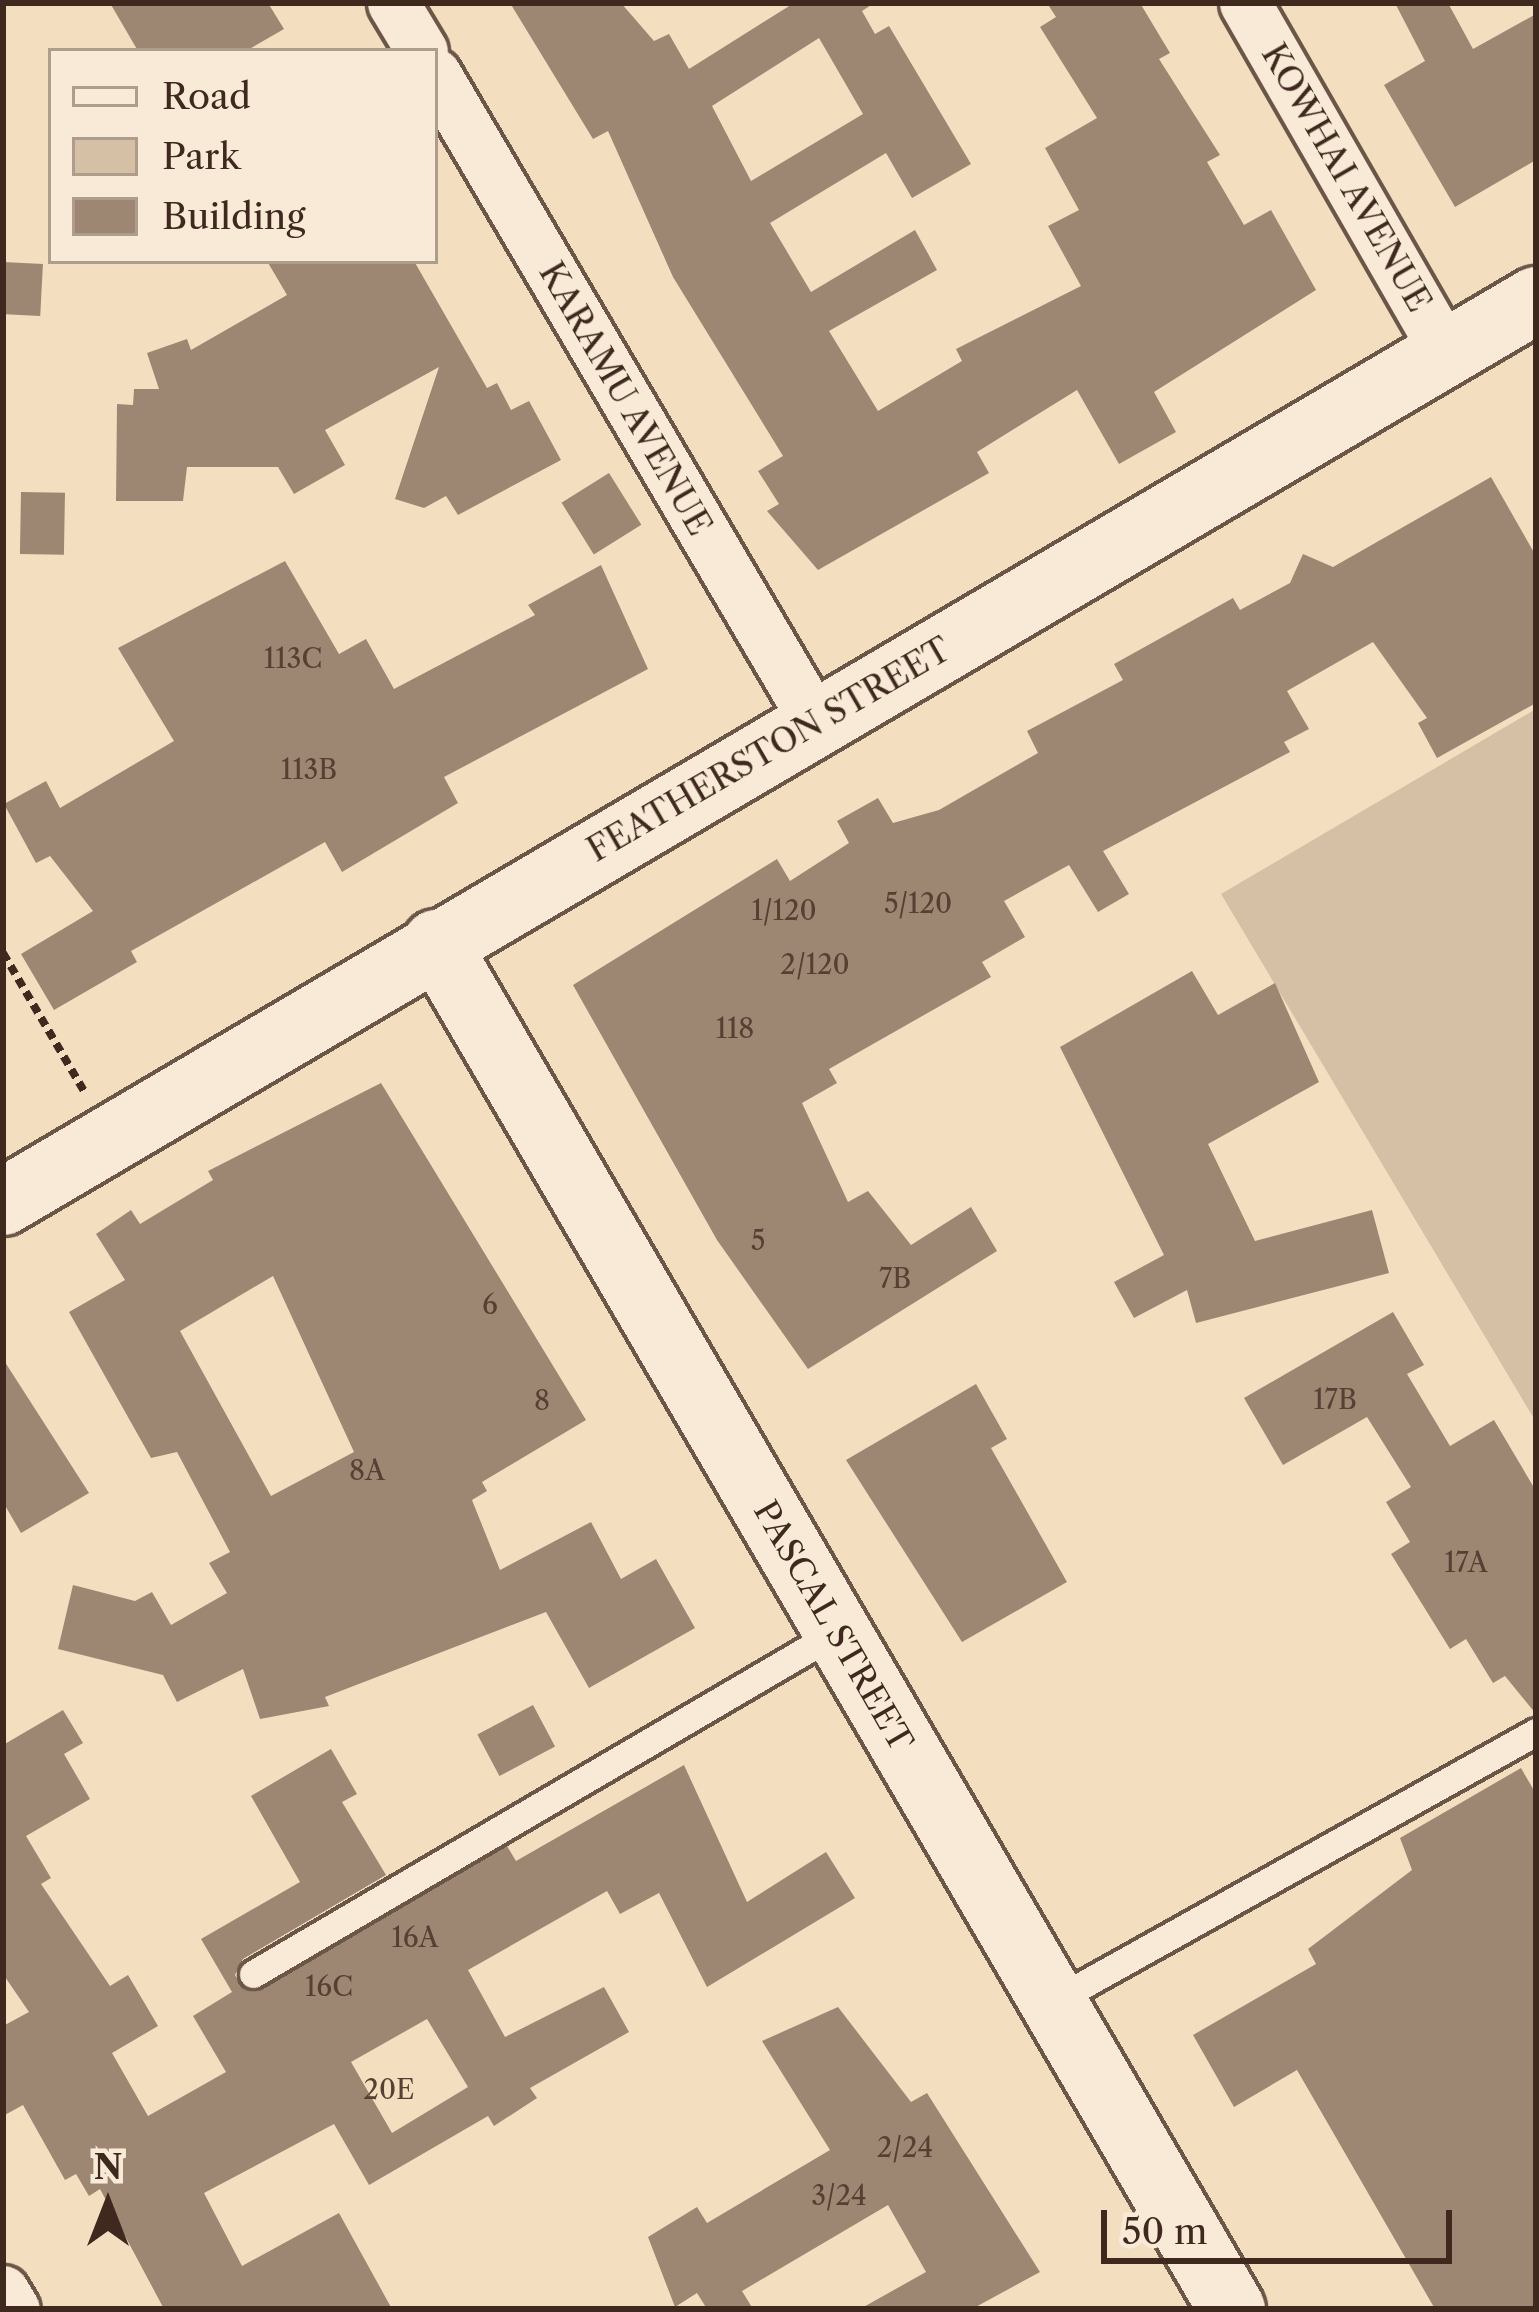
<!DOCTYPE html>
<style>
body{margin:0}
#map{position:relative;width:1539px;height:2312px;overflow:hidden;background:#f4dec0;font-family:"Libre Caslon Text",serif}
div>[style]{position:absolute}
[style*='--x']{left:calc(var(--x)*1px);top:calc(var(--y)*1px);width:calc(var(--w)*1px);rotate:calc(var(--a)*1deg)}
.green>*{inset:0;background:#d5bfa5}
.building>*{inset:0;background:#9d8773;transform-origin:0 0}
.path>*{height:8px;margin-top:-4px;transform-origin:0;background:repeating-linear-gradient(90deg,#3f291f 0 9px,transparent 0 15px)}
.roads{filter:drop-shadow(3px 0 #6c5647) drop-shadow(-3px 0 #6c5647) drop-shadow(0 3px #6c5647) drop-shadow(0 -3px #6c5647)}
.service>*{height:27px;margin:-13.5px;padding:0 13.5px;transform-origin:13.5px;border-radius:13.5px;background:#f8ead6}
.minor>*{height:51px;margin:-25.5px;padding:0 25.5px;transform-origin:25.5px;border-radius:25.5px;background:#f8ead6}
.tertiary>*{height:66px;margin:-33px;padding:0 33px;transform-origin:33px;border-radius:33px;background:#f8ead6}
.secondary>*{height:66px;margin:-33px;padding:0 33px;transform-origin:33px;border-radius:33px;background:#f8ead6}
span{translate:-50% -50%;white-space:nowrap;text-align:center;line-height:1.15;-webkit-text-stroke:9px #f8ead6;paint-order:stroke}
.number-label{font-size:27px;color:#564034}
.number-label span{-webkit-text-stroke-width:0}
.street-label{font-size:33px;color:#3f291f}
.frame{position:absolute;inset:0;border:6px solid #3f291f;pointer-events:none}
.legend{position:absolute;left:48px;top:48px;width:390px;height:216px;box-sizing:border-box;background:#f8ead6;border:3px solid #ae9d8d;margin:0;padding:15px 21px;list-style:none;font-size:36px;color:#3f291f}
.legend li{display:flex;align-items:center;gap:24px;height:60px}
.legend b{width:60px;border:3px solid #ae9d8d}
.north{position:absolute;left:48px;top:2144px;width:120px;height:120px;-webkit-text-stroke:9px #f8ead6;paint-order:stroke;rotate:0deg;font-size:33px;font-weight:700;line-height:48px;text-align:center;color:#3f291f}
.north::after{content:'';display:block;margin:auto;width:42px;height:54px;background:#3f291f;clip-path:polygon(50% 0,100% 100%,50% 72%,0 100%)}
.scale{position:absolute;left:1101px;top:2210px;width:351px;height:54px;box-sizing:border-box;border:6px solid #3f291f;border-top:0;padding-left:15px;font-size:36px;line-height:42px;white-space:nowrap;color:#3f291f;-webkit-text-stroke:9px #f8ead6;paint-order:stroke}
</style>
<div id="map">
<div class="green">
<div style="clip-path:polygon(1536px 709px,1536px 1422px,1221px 894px)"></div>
</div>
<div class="building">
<div style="clip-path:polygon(110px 3px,268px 3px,284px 29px,246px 51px,138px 51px)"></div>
<div style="clip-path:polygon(evenodd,510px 3px,621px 3px,654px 41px,669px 34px,689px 69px,794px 3px,874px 3px,862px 11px,875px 34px,889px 26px,971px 164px,912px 198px,886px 153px,770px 223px,811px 292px,915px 230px,937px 270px,829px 331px,878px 411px,962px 361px,956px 349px,1081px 286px,1048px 226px,1079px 210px,1045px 148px,1097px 118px,1040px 27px,1056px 17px,1047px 3px,1140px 3px,1170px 53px,1159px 59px,1220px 155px,1207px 162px,1244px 225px,1271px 210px,1316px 290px,1154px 392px,1176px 432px,1119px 464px,1077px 390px,977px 452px,989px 473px,818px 570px,767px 511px,779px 504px,758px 471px,783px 456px,673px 277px,608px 131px,593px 139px,510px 3px,819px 38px,863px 114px,751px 181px,712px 106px,819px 38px)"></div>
<div style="clip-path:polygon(1395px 3px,1448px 3px,1473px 49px,1536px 14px,1536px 160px,1455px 207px,1384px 85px,1425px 61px)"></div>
<div style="clip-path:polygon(267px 261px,414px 261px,487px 388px,497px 383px,511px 410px,529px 401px,561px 460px,458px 515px,446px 496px,424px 508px,395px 499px,439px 367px,325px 430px,345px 465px,294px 494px,278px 467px,187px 467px,183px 501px,116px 501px,117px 404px,133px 405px,134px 389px,159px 389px,147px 353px,187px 339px,191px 350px,287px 295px)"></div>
<div style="left:3px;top:262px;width:40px;height:52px;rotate:3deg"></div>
<div style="left:609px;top:473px;width:61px;height:56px;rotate:58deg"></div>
<div style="clip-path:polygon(1491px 477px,1536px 556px,1536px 703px,1437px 758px,1418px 723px,1427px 718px,1373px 642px,1287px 691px,1309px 729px,1284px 742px,1290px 752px,1103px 851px,1129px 894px,1098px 912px,1069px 865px,1004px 901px,1025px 937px,982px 962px,991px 977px,829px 1069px,837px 1083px,802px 1103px,848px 1202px,868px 1191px,911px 1245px,971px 1207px,997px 1251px,808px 1369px,717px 1240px,573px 985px,777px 859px,790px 881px,849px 843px,837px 821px,878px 798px,893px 823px,939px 810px,1038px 753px,1027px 731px,1123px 680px,1114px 664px,1233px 598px,1240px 610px,1290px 583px,1303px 554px,1333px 567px)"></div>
<div style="left:21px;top:492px;width:44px;height:62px;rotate:1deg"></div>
<div style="clip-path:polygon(285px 561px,339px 654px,366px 639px,394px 689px,535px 615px,528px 605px,601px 565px,648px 669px,444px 777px,458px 803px,342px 872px,325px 842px,131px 951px,137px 962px,54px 1010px,21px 954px,93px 911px,50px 856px,36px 863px,4px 804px,46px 781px,60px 808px,174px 741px,118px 648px)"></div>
<div style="clip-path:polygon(1192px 971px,1218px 1015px,1275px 983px,1319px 1082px,1208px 1144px,1255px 1241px,1372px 1210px,1389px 1273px,1196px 1323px,1187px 1290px,1134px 1318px,1114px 1282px,1164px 1255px,1060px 1047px)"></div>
<div style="clip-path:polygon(evenodd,381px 1083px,586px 1420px,482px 1482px,487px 1491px,472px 1500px,500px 1570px,591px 1522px,621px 1579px,656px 1559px,695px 1628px,589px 1688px,546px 1612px,325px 1697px,329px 1706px,260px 1719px,243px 1669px,177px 1702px,163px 1675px,58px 1649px,73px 1585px,135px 1601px,152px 1592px,171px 1625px,227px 1593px,209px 1563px,230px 1552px,177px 1452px,151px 1458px,69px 1312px,125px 1280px,96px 1234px,131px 1210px,140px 1224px,213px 1180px,208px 1171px,381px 1083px,273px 1276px,354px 1452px,271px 1496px,180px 1331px,273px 1276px)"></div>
<div style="clip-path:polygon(1393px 1312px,1424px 1365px,1407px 1374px,1450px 1446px,1494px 1420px,1536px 1491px,1536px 1714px,1505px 1676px,1493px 1683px,1466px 1639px,1450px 1649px,1391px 1554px,1410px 1542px,1386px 1502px,1411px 1487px,1367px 1417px,1283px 1465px,1244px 1398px)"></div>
<div style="clip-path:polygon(3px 1359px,89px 1493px,21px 1533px,3px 1502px)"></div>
<div style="clip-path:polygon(976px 1384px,1007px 1439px,991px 1448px,1067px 1582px,962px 1642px,846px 1460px)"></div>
<div style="left:533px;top:1705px;width:47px;height:63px;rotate:62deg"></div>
<div style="clip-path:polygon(evenodd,63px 1710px,83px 1743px,64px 1754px,90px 1799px,26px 1836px,51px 1878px,41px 1884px,110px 1986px,128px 1975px,158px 2026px,112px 2053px,148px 2116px,226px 2072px,193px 2016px,232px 1992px,201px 1939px,300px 1882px,251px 1796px,331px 1749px,357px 1794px,342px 1802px,386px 1875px,243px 1959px,235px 1975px,245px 1990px,507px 1846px,516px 1861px,684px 1765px,747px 1902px,826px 1852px,855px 1898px,707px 1987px,659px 1893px,620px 1914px,607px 1891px,468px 1970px,505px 2037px,604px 1987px,629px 2032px,530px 2088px,537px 2098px,494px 2126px,488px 2116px,369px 2185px,334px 2124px,204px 2193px,242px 2266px,339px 2213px,392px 2309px,164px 2309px,100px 2189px,89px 2196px,76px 2174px,65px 2180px,23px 2105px,3px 2116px,3px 2026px,29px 2012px,3px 1974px,3px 1745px,63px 1710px,427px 2019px,468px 2087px,392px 2133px,351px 2062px,427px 2019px)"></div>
<div style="clip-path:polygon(1521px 1768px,1536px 1794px,1536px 2309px,1435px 2309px,1297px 2070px,1234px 2107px,1193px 2035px,1316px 1964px,1308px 1949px,1412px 1870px,1400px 1838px)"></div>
<div style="clip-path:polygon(838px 2007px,911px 2102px,927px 2093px,1040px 2272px,972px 2309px,860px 2309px,926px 2272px,888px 2205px,742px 2291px,753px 2309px,707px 2309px,697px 2293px,675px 2307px,648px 2237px,697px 2207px,707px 2223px,830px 2150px,762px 2041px)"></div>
</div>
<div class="path">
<div style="--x:3;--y:953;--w:160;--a:59.6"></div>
</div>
<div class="roads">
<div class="service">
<div style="--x:253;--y:1974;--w:677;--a:-30.35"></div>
<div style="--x:1052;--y:2002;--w:554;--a:-29.16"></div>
</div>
<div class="minor">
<div style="--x:393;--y:3;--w:56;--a:58.9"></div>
<div style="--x:1245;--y:3;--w:405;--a:60.1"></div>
<div style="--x:435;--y:74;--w:753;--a:59.58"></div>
<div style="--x:3;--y:2291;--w:21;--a:59"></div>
</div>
<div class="tertiary">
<div style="--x:436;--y:943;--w:1581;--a:59.77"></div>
</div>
<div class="secondary">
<div style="--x:3;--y:1202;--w:1779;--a:-30.47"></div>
</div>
</div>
<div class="number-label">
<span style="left:293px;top:659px">113C</span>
<span style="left:309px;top:770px">113B</span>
<span style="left:918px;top:904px">5/120</span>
<span style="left:784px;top:911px">1/120</span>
<span style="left:815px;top:965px">2/120</span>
<span style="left:735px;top:1029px">118</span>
<span style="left:758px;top:1241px">5</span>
<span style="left:895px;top:1279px">7B</span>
<span style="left:490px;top:1305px">6</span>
<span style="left:1335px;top:1400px">17B</span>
<span style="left:542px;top:1401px">8</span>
<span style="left:367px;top:1471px">8A</span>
<span style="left:1466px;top:1563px">17A</span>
<span style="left:415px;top:1938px">16A</span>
<span style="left:329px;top:1987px">16C</span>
<span style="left:389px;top:2090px">20E</span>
<span style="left:905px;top:2148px">2/24</span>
<span style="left:839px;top:2196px">3/24</span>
</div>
<div class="street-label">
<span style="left:1346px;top:178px;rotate:60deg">KOWHAI AVENUE</span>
<span style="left:625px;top:399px;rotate:60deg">KARAMU AVENUE</span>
<span style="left:769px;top:750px;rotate:-30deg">FEATHERSTON STREET</span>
<span style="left:833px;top:1626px;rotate:60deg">PASCAL STREET</span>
</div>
<div class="frame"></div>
<ul class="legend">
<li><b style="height:15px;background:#f8ead6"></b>Road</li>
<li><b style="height:33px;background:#d5bfa5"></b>Park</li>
<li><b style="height:33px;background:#9d8773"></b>Building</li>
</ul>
<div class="north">N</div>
<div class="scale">50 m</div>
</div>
